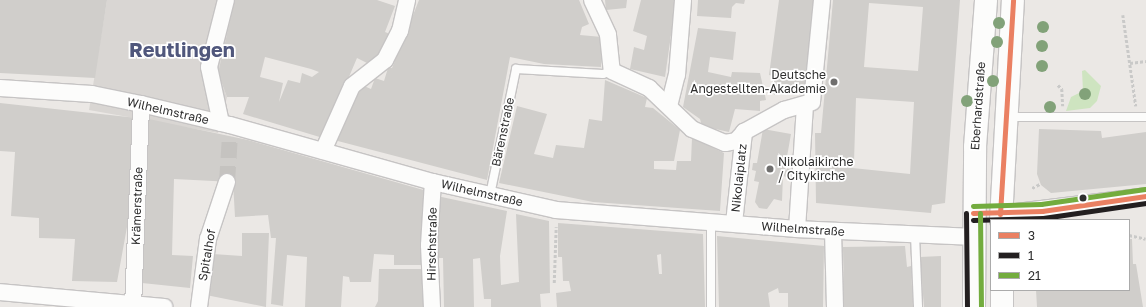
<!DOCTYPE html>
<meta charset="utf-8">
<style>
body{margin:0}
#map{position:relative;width:1146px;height:307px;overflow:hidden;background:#ebe8e5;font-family:"Golos Text",sans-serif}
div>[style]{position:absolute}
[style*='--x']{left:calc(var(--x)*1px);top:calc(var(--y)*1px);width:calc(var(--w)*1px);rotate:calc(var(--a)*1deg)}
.green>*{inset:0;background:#cee4c0}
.plaza>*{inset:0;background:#d9d6d3}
.building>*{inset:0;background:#d0cecb}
.street-tunnel>*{height:16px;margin-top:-8px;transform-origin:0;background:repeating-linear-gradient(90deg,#c5c3c0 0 16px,transparent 0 24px)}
.path>*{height:2.5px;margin-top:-1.25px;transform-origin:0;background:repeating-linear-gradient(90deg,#c9c9c8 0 3px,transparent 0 5px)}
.roads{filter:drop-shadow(1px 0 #c6c4c4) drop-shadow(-1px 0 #c6c4c4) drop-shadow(0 1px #c6c4c4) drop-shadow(0 -1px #c6c4c4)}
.lane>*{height:8px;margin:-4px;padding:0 4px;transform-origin:4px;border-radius:4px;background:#fcfcfb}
.street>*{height:16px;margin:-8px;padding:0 8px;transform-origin:8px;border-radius:8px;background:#fcfcfb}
.secondary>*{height:22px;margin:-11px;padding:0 11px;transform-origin:11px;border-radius:11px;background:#fcfcfb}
.bus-1>*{height:5px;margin:-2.5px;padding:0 2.5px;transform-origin:2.5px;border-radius:2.5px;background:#ea8062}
.bus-2>*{height:5px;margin:-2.5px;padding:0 2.5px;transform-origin:2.5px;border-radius:2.5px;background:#231f20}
.bus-3>*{height:5px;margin:-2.5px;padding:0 2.5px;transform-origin:2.5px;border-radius:2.5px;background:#73ac3e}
.trees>*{width:12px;height:12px;margin:-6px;border-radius:50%;background:#82a279}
.dots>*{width:11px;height:11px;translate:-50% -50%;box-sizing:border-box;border:2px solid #fff;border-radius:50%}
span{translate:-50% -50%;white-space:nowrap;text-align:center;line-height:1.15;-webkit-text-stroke:3.5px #fff;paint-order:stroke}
.poi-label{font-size:12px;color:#2e2e2e}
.right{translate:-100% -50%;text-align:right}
.left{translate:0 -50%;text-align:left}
.street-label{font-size:12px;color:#2e2e2e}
.town-label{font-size:20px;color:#50577c;font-weight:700}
.legend{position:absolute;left:990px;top:219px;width:140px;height:72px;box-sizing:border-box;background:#fff;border:1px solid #ababab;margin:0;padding:5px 7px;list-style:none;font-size:12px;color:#2e2e2e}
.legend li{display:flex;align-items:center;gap:8px;height:20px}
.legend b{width:20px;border:1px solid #ababab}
</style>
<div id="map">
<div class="green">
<div style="clip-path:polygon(1085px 70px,1101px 86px,1097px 101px,1090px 108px,1066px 111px,1071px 97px,1083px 91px,1082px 71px)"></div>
</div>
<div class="plaza">
<div style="clip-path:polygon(107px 0,230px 0,232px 12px,218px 73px,227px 97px,218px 133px,89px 110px)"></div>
</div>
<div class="building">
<div style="clip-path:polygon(0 0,107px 0,95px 78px,0 73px)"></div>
<div style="clip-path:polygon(evenodd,230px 0,377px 0,395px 6px,385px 32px,390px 34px,373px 66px,357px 58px,323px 138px,243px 114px,249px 97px,227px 97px,218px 73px,232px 12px,227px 10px,230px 0,265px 57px,311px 69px,319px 72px,312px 77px,302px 73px,300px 83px,288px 80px,279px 102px,283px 83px,260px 77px,265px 57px)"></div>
<div style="clip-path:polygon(419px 0,579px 0,589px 24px,582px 27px,580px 35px,602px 37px,601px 67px,544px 64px,510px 57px,487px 180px,334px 140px,347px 108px,364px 86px,371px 89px,375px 78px,384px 81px,388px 68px,392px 68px)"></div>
<div style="clip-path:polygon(605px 0,627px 0,626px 8px,606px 10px)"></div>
<div style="clip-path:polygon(641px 0,676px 0,665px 77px,630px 69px,634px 47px,644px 50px,647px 36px,633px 31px)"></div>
<div style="clip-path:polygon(698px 0,745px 0,744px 4px,736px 3px,732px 7px,731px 18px,697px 16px)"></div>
<div style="clip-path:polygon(779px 0,813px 0,809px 93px,774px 95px,774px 76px,769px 75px)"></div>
<div style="clip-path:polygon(evenodd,833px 0,960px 0,945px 203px,932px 205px,931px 213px,816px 203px,815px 133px,821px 133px,833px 0,869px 3px,923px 7px,918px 71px,864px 67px,869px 3px,833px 0,856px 98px,914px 102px,910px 174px,843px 167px,843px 162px,854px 162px,856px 98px)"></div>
<div style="clip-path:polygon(698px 28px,736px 32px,733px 60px,710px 57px,708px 72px,731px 77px,732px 72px,760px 73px,766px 100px,760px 101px,760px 111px,735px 109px,729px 132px,702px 126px,700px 119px,683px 107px)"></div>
<div style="clip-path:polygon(605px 80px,647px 98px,645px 107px,653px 108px,680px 130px,674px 161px,654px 161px,654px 169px,676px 170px,677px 161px,691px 161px,692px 138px,724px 153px,720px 211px,593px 202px,499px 183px,517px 106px,547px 114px,534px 154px,553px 158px,556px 145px,584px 148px,589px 119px,602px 121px)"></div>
<div style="clip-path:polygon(0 103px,137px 118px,133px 194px,117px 282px,72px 281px,75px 239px,39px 238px,39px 218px,11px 216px,15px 152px,0 151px)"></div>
<div style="clip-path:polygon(144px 118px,248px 140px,427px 191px,424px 265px,394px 265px,394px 255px,374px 254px,371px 282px,350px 282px,349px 277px,343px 276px,341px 307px,305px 307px,307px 257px,287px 255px,283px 306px,271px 304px,276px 238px,271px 238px,268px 215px,235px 217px,233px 182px,174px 179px,172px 255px,193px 256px,190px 288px,142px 283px)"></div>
<div style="clip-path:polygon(763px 129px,791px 134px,785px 168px,792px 170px,790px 178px,783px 176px,782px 201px,774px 199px,767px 209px,759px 208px,755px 202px,759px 182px,754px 181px,756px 171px,752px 170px,753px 163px,757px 163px)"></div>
<div style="clip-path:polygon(1039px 129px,1101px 131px,1102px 138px,1146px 132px,1146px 184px,1051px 193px,1041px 185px,1037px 174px)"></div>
<div style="clip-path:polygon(437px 196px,507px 211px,500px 256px,501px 285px,519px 282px,516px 214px,549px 221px,550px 293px,540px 294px,541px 307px,491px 307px,491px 299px,484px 299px,480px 258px,473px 259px,474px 307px,444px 307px,443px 258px,436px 258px)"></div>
<div style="clip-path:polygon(evenodd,558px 223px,703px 234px,705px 307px,557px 307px,556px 293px,571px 291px,569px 281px,563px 281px,562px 257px,558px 257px,558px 223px,661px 254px,662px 274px,659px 274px,657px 255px,661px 254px)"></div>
<div style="clip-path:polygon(242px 233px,269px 233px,266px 307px,206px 295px,213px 254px,242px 256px)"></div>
<div style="clip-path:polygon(717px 236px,824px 246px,823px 307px,788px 307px,788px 293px,779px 293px,778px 288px,768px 293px,770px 307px,719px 307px)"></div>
<div style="clip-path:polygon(1129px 239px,1132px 239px,1133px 264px,1136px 264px,1143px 307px,1037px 307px,1036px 290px,1129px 290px)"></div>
<div style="clip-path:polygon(905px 246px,907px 267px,911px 266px,913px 307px,844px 307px,843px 247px)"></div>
<div style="clip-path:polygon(941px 256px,941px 307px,924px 307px,920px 257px)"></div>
<div style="clip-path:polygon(379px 269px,425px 269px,425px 307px,375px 307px,378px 301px)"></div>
</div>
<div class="street-tunnel">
<div style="--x:227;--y:182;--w:46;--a:-86.3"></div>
</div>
<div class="path">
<div style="--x:1123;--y:15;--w:92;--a:81.9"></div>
<div style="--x:1130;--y:63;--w:16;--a:-7"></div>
<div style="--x:1058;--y:85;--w:6;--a:45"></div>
<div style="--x:1062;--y:89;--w:17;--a:87"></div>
<div style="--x:1032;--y:188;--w:9;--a:-27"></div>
<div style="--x:1129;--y:235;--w:17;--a:13"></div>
<div style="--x:554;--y:283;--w:56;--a:-88"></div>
</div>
<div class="roads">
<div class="lane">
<div style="--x:1007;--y:117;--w:139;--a:0"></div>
<div style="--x:490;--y:195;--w:129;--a:-78.3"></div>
<div style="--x:516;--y:69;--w:87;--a:3.3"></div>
<div style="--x:603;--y:74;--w:9;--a:-18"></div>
<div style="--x:915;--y:235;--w:72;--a:87.6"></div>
<div style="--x:711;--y:307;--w:85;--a:-90"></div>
</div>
<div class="street">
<div style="--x:592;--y:0;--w:38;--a:65"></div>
<div style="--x:608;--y:35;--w:36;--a:84"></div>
<div style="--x:612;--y:71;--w:41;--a:24.7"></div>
<div style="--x:649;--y:88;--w:59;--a:43.6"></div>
<div style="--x:692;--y:129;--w:36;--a:23"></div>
<div style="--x:725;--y:143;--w:11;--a:-10"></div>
<div style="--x:736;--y:141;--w:12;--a:-48"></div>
<div style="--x:744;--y:132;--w:46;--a:-28.8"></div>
<div style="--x:784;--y:110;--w:29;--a:-16"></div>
<div style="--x:812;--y:102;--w:102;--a:-84.4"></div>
<div style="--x:0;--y:88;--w:92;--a:3.7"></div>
<div style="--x:92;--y:94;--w:50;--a:11.5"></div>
<div style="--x:141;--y:104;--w:91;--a:13.3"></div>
<div style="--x:230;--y:125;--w:211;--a:15.7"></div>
<div style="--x:433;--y:182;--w:126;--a:12.8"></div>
<div style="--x:556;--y:210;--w:242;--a:4.5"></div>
<div style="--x:797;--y:229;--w:176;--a:2.6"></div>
<div style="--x:669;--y:106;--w:32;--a:-76"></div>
<div style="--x:677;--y:75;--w:75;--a:-85.4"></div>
<div style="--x:221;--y:123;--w:57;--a:-102.1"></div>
<div style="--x:209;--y:67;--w:69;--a:-75.8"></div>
<div style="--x:323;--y:151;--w:71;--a:-66"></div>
<div style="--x:352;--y:86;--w:42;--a:-38.2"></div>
<div style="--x:385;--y:60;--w:33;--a:-63"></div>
<div style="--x:400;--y:31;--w:32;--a:-77"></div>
<div style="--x:1000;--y:214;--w:147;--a:-7"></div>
<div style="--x:734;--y:223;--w:92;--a:-83.7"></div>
<div style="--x:797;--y:229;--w:123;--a:-86.3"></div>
<div style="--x:833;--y:231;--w:76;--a:88.5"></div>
<div style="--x:0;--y:292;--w:165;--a:5.2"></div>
<div style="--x:133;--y:307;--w:203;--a:-87.7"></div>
<div style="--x:199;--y:307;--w:69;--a:-82.5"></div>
<div style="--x:208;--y:239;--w:60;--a:-71.6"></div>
<div style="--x:432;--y:307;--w:62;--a:-92.8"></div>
<div style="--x:429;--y:245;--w:63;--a:-86.4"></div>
</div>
<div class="secondary">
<div style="--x:1001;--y:220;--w:220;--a:-86.9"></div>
<div style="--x:1002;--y:290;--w:17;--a:90"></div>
<div style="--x:974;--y:307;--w:160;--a:-89.6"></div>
<div style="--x:975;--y:147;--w:147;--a:-85.7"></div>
</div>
</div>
<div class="bus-1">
<div style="--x:973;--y:213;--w:69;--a:-1.7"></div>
<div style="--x:1042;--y:211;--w:105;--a:-8.2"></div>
<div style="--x:1000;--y:214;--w:214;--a:-86.5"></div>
</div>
<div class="bus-2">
<div style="--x:966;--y:213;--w:94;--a:89.4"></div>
<div style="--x:973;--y:220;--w:70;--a:-1.6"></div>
<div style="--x:1043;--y:218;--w:104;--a:-8.3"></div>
</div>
<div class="bus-3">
<div style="--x:973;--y:206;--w:68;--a:-1.7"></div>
<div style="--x:1041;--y:204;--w:105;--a:-8.2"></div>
<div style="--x:980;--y:213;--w:94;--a:89.4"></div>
</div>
<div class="trees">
<div style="left:999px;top:23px"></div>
<div style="left:1043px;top:27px"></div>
<div style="left:997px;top:42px"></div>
<div style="left:1042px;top:46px"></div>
<div style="left:1042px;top:66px"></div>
<div style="left:993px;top:81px"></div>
<div style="left:1085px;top:94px"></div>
<div style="left:967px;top:101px"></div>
<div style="left:1050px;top:107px"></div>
</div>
<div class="dots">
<div style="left:834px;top:82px;background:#706f6e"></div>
<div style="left:770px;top:169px;background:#706f6e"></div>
<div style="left:1083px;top:198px;background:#2e2e2e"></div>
</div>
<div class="poi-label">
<span class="right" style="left:826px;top:82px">Deutsche<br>Angestellten-Akademie</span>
<span class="left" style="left:778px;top:169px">Nikolaikirche<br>/ Citykirche</span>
</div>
<div class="street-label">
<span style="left:978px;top:106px;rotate:-86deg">Eberhardstraße</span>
<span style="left:168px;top:111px;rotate:13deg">Wilhelmstraße</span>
<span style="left:503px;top:132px;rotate:-78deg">Bärenstraße</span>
<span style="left:739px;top:178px;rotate:-84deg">Nikolaiplatz</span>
<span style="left:482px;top:193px;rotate:13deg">Wilhelmstraße</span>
<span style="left:137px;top:206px;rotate:-88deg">Krämerstraße</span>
<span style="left:803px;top:229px;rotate:4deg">Wilhelmstraße</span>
<span style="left:432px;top:244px;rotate:-89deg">Hirschstraße</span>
<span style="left:207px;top:255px;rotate:-80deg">Spitalhof</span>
</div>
<div class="town-label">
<span style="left:182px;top:49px">Reutlingen</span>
</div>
<ul class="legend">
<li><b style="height:5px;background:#ea8062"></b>3</li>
<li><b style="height:5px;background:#231f20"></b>1</li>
<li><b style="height:5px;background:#73ac3e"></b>21</li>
</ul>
</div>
